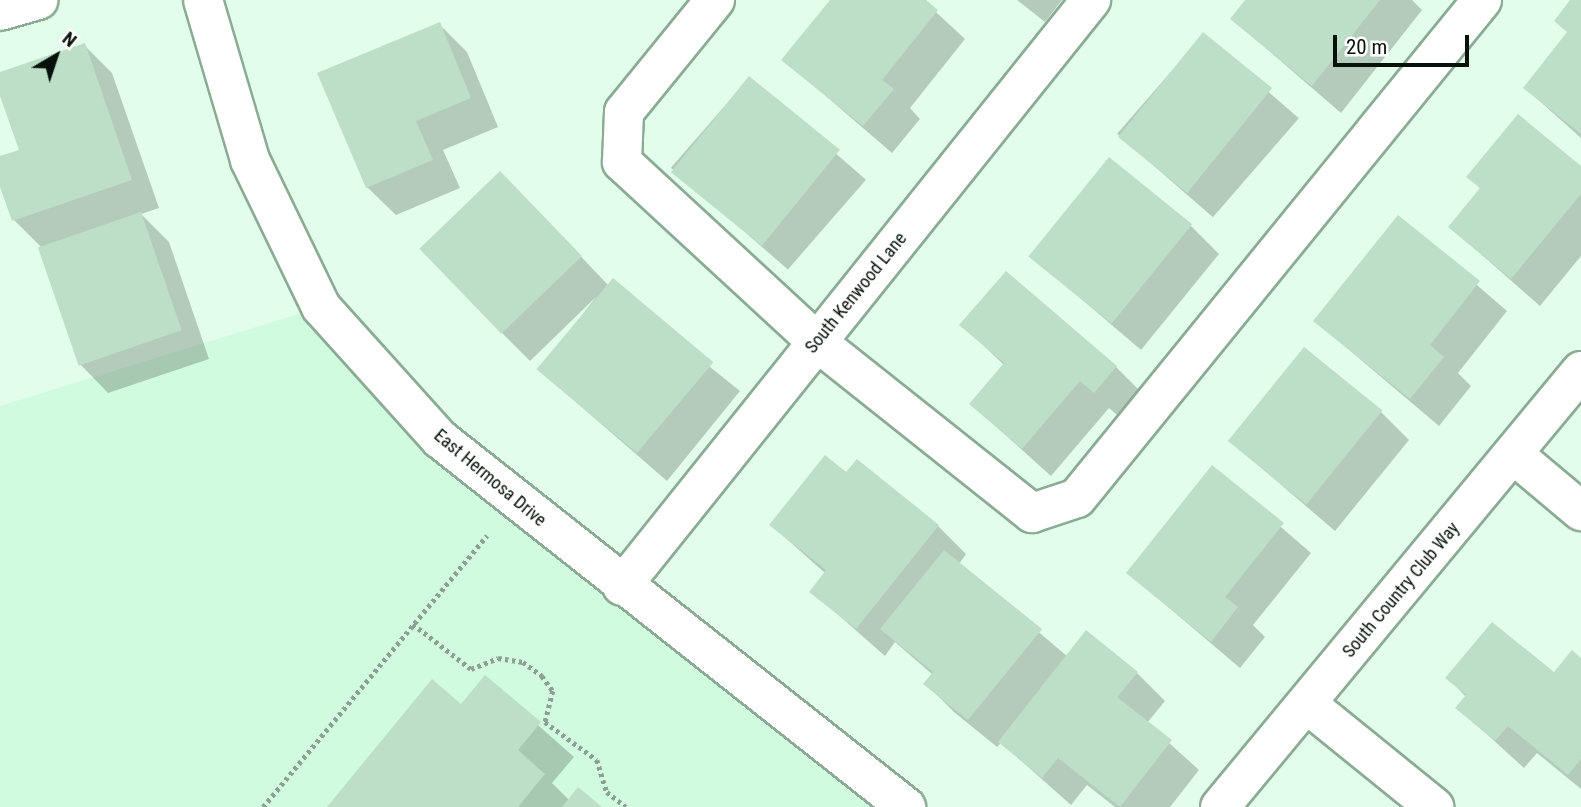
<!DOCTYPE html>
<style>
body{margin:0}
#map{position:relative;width:1581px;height:807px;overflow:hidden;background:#e2feea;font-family:"Roboto Condensed",sans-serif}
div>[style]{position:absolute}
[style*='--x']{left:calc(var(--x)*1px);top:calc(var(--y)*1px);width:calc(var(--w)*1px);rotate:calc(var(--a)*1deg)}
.built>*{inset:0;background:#d1fbde}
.shadow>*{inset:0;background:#0003;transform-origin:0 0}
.building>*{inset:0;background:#bddec7;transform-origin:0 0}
.path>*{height:4.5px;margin-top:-2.25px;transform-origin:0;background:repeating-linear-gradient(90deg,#8ca193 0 3.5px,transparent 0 7px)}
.roads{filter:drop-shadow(2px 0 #8bab95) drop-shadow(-2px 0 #8bab95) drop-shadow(0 2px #8bab95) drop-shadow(0 -2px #8bab95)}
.minor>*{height:38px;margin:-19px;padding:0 19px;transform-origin:19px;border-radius:19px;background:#fff}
span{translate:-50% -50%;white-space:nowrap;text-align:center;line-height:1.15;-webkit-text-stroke:7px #fff;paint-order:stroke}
.street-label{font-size:18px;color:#07120b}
.north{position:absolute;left:21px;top:21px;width:70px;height:70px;-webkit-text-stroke:5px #fff;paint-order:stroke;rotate:39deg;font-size:19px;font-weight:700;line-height:28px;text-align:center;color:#07120b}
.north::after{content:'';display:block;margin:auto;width:24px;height:32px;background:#07120b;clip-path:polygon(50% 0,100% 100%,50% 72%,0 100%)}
.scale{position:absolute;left:1333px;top:35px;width:136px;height:32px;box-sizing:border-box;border:4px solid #07120b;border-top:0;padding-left:9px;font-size:21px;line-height:24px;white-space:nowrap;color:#07120b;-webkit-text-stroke:5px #fff;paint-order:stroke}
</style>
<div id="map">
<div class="built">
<div style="clip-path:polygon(321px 307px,440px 439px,906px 807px,0 807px,0 406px)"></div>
</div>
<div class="shadow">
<div style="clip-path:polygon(832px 0,923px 0,965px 39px,910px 108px,920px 119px,892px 153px,784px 60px)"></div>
<div style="clip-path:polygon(1017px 0,1062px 0,1045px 22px)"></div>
<div style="clip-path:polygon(1247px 0,1412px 0,1422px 10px,1341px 113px,1232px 19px)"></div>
<div style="clip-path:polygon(1572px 0,1581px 0,1581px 138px,1525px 88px,1569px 33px)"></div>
<div style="clip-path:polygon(439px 24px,467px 52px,498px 127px,443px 150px,460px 188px,396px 215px,367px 187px)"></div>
<div style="left:1203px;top:35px;width:127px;height:131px;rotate:41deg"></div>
<div style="clip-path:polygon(84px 45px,112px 73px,159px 208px,141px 214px,169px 242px,209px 359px,108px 393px,80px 364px,41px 247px,14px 220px,0 182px,0 158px,21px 151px,0 74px)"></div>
<div style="left:749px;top:78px;width:155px;height:119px;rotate:41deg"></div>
<div style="clip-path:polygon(1581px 168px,1581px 256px,1540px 306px,1450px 227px,1481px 189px,1469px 177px)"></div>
<div style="clip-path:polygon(528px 201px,609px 286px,740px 391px,667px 481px,539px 370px,596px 297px,530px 361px,502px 333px)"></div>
<div style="clip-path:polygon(1398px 217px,1507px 311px,1458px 373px,1471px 386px,1439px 426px,1315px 321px)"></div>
<div style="clip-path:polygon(1191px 226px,1219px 254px,1141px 350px,1031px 256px)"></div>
<div style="clip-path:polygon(962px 325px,1116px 367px,1144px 395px,1123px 420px,1109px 408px,1051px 476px,971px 404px,1004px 365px)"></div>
<div style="clip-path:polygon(1381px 412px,1409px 440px,1335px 531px,1230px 441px)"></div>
<div style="clip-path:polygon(1213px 468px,1311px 553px,1253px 625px,1265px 637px,1240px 668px,1128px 573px)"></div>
<div style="clip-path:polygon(846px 475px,938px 526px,966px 554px,959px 564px,1068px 657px,1137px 673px,1165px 701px,1147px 723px,1199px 770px,1170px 807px,1115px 807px,1087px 785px,1071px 805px,1001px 743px,997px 747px,954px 712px,926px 684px,933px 675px,895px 642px,885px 656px,811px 591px,826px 574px,771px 525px)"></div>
<div style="clip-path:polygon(1581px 660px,1581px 789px,1537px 753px,1524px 768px,1458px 708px,1466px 697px,1448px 678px,1554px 674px)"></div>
<div style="clip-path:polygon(485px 678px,574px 757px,552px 783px,569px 800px,599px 807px,329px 807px,461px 706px)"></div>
</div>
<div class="building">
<div style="clip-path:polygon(830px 0,926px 0,938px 10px,882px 80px,894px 89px,863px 126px,781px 60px)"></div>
<div style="clip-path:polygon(1245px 0,1380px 0,1312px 86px,1230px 19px)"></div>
<div style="clip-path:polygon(1570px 0,1581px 0,1581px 134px,1523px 88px,1567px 32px,1554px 21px)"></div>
<div style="clip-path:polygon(440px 22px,471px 98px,416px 121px,433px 160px,366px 188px,317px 73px)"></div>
<div style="left:1203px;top:32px;width:89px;height:135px;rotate:39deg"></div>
<div style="clip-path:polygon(85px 43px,132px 180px,12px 221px,0 187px,0 156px,19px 150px,0 96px,0 72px)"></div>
<div style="left:749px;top:76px;width:117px;height:124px;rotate:39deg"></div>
<div style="clip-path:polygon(1518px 114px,1581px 166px,1581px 194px,1511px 279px,1448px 227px,1480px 188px,1466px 177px)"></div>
<div style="left:1109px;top:157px;width:107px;height:128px;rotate:39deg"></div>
<div style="left:500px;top:171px;width:118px;height:112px;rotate:46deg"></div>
<div style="left:141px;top:212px;width:125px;height:109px;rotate:71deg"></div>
<div style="clip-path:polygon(1398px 215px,1480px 281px,1430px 345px,1444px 357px,1410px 399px,1313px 321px)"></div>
<div style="clip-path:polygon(1006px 271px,1117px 366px,1094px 393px,1080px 381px,1022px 449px,969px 404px,1004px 363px,959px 325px)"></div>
<div style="left:613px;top:278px;width:131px;height:119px;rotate:40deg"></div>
<div style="left:1304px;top:347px;width:101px;height:121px;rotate:39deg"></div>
<div style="clip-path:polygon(825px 455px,846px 472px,857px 459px,939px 525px,856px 629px,809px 592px,826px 570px,769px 525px)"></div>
<div style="clip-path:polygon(1212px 465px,1284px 523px,1225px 597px,1238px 607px,1211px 642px,1126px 573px)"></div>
<div style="clip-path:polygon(944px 550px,1042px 629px,968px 720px,923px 684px,933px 672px,880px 629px)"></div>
<div style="clip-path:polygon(1492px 622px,1554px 672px,1572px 650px,1581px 658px,1581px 759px,1568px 775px,1508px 726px,1495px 741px,1455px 708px,1466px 695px,1445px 678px)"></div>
<div style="clip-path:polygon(1086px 630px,1138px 672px,1117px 697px,1172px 740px,1120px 807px,1058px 758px,1042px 778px,998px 742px)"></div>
<div style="clip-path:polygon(485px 675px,541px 722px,518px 750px,545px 774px,518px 807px,327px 807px,432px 679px,461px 704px)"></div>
<div style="clip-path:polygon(578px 787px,602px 807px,562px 807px)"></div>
</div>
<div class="path">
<div style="--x:413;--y:624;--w:73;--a:37.8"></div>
<div style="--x:471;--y:669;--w:29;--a:-22"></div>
<div style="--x:498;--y:658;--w:25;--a:9"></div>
<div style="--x:523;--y:662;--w:24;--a:36"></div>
<div style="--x:542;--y:676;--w:19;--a:54"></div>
<div style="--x:553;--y:691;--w:32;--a:104"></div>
<div style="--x:545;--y:722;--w:64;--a:36.2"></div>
<div style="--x:597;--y:760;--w:34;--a:73"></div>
<div style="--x:607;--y:792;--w:24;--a:38"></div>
<div style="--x:263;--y:807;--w:352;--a:-50.5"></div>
</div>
<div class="roads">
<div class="minor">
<div style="--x:203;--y:0;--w:167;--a:73.6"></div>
<div style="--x:250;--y:160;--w:163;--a:64.2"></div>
<div style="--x:321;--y:307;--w:178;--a:48"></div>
<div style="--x:440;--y:439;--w:594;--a:38.3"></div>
<div style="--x:715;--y:0;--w:144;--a:129.1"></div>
<div style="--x:624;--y:112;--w:50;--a:92.3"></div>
<div style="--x:622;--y:162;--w:265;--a:42.7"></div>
<div style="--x:817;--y:342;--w:275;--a:38.5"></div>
<div style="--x:1032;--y:513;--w:47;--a:-18.4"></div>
<div style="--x:1077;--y:498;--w:642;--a:-50.88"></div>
<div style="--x:0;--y:11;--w:40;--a:-16"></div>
<div style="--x:1513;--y:454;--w:89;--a:40"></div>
<div style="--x:622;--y:586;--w:751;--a:-51.33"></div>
<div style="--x:1307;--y:704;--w:164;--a:39"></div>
<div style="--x:1220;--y:807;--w:566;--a:-50.38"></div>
</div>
</div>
<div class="street-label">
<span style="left:856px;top:293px;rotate:-51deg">South Kenwood Lane</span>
<span style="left:490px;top:478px;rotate:40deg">East Hermosa Drive</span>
<span style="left:1401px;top:590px;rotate:-50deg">South Country Club Way</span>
</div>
<div class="north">N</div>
<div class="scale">20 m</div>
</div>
